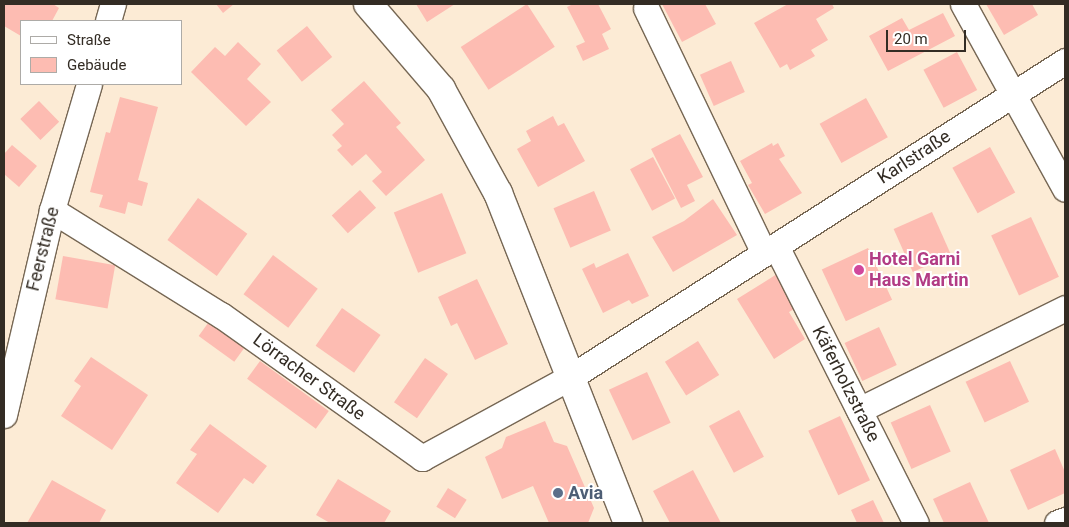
<!DOCTYPE html>
<meta charset="utf-8">
<style>
body{margin:0}
#map{position:relative;width:1069px;height:527px;overflow:hidden;background:#fcebd5;font-family:Roboto,sans-serif}
div>[style]{position:absolute}
[style*='--x']{left:calc(var(--x)*1px);top:calc(var(--y)*1px);width:calc(var(--w)*1px);rotate:calc(var(--a)*1deg)}
.building>*{inset:0;background:#fdbcb2;transform-origin:0 0}
.roads{filter:drop-shadow(1px 0 #766754) drop-shadow(-1px 0 #766754) drop-shadow(0 1px #766754) drop-shadow(0 -1px #766754)}
.street>*{height:25px;margin:-12.5px;padding:0 12.5px;transform-origin:12.5px;border-radius:12.5px;background:#fff}
.secondary>*{height:28px;margin:-14px;padding:0 14px;transform-origin:14px;border-radius:14px;background:#fff}
.dots>*{width:14px;height:14px;translate:-50% -50%;box-sizing:border-box;border:2px solid #fff;border-radius:50%}
span{translate:-50% -50%;white-space:nowrap;text-align:center;line-height:1.15;-webkit-text-stroke:4px #fff;paint-order:stroke}
.street-label{font-size:18px;color:#332c24}
.hotel-label{font-size:18px;color:#b23c85;font-weight:700}
.left{translate:0 -50%;text-align:left}
.service-label{font-size:18px;color:#4e5e75;font-weight:700}
.frame{position:absolute;inset:0;border:5px solid #332c24;pointer-events:none}
.legend{position:absolute;left:20px;top:20px;width:162px;height:65px;box-sizing:border-box;background:#fff;border:1px solid #adaba7;margin:0;padding:6px 9px;list-style:none;font-size:15px;color:#332c24}
.legend li{display:flex;align-items:center;gap:10px;height:25px}
.legend b{width:25px;border:1px solid #adaba7}
.scale{position:absolute;left:886px;top:30px;width:80px;height:22px;box-sizing:border-box;border:2px solid #332c24;border-top:0;padding-left:6px;font-size:15px;line-height:18px;white-space:nowrap;color:#332c24;-webkit-text-stroke:4px #fff;paint-order:stroke}
</style>
<div id="map">
<div class="building">
<div style="clip-path:polygon(4px 4px,53px 4px,59px 8px,52px 21px,21px 21px,21px 36px,4px 26px)"></div>
<div style="clip-path:polygon(216px 4px,234px 4px,223px 13px)"></div>
<div style="clip-path:polygon(416px 4px,455px 4px,427px 22px)"></div>
<div style="left:527px;top:4px;width:51px;height:79px;rotate:57deg"></div>
<div style="clip-path:polygon(573px 4px,598px 4px,611px 29px,602px 34px,609px 49px,583px 61px,576px 46px,585px 42px,567px 7px)"></div>
<div style="clip-path:polygon(662px 4px,705px 4px,716px 24px,682px 42px)"></div>
<div style="clip-path:polygon(788px 4px,832px 4px,834px 8px,816px 19px,828px 40px,811px 50px,815px 56px,790px 70px,787px 64px,780px 68px,754px 23px)"></div>
<div style="clip-path:polygon(986px 4px,1032px 4px,1038px 15px,1004px 35px)"></div>
<div style="clip-path:polygon(943px 13px,955px 36px,888px 71px,869px 36px,902px 18px,909px 30px)"></div>
<div style="left:307px;top:26px;width:40px;height:39px;rotate:51deg"></div>
<div style="clip-path:polygon(238px 42px,261px 64px,247px 79px,271px 102px,246px 126px,191px 72px,215px 47px,225px 56px)"></div>
<div style="left:957px;top:52px;width:43px;height:38px;rotate:62deg"></div>
<div style="left:731px;top:61px;width:34px;height:34px;rotate:66deg"></div>
<div style="clip-path:polygon(364px 81px,401px 123px,396px 127px,425px 160px,386px 196px,372px 181px,382px 172px,366px 154px,352px 166px,337px 150px,342px 146px,332px 135px,344px 124px,331px 110px)"></div>
<div style="clip-path:polygon(120px 97px,158px 107px,138px 180px,148px 183px,142px 206px,128px 202px,125px 214px,99px 207px,103px 195px,90px 192px,106px 132px,110px 133px)"></div>
<div style="left:866px;top:98px;width:45px;height:53px;rotate:61deg"></div>
<div style="left:39px;top:101px;width:29px;height:26px;rotate:46deg"></div>
<div style="clip-path:polygon(553px 116px,558px 126px,564px 123px,585px 161px,538px 187px,517px 149px,531px 141px,526px 131px)"></div>
<div style="clip-path:polygon(680px 134px,703px 177px,687px 185px,695px 201px,681px 208px,651px 149px)"></div>
<div style="clip-path:polygon(772px 143px,773px 146px,778px 143px,785px 156px,779px 159px,802px 193px,765px 214px,748px 185px,752px 183px,740px 161px)"></div>
<div style="clip-path:polygon(12px 145px,37px 166px,19px 187px,4px 174px,4px 154px)"></div>
<div style="left:990px;top:147px;width:52px;height:43px;rotate:61deg"></div>
<div style="left:653px;top:157px;width:47px;height:26px;rotate:62deg"></div>
<div style="left:360px;top:190px;width:24px;height:38px;rotate:48deg"></div>
<div style="left:594px;top:191px;width:43px;height:44px;rotate:67deg"></div>
<div style="left:442px;top:193px;width:65px;height:52px;rotate:68deg"></div>
<div style="left:198px;top:198px;width:61px;height:52px;rotate:36deg"></div>
<div style="clip-path:polygon(713px 199px,737px 235px,673px 272px,652px 237px,684px 221px)"></div>
<div style="left:932px;top:212px;width:47px;height:42px;rotate:66deg"></div>
<div style="left:1031px;top:217px;width:66px;height:44px;rotate:65deg"></div>
<div style="left:868px;top:248px;width:57px;height:51px;rotate:65deg"></div>
<div style="clip-path:polygon(628px 253px,649px 296px,632px 304px,629px 300px,603px 313px,582px 269px,594px 263px,596px 268px)"></div>
<div style="left:273px;top:255px;width:56px;height:49px;rotate:37deg"></div>
<div style="left:63px;top:256px;width:53px;height:44px;rotate:10deg"></div>
<div style="clip-path:polygon(777px 274px,798px 307px,789px 312px,805px 339px,774px 359px,737px 299px)"></div>
<div style="clip-path:polygon(477px 279px,508px 344px,475px 360px,457px 323px,451px 326px,438px 297px)"></div>
<div style="left:342px;top:308px;width:47px;height:46px;rotate:35deg"></div>
<div style="left:211px;top:319px;width:44px;height:21px;rotate:36deg"></div>
<div style="left:879px;top:327px;width:42px;height:38px;rotate:65deg"></div>
<div style="left:698px;top:341px;width:40px;height:39px;rotate:58deg"></div>
<div style="clip-path:polygon(91px 357px,148px 395px,112px 450px,61px 416px,81px 386px,74px 381px)"></div>
<div style="left:425px;top:358px;width:28px;height:54px;rotate:35deg"></div>
<div style="left:260px;top:361px;width:85px;height:22px;rotate:36deg"></div>
<div style="left:1010px;top:361px;width:45px;height:49px;rotate:65deg"></div>
<div style="left:647px;top:372px;width:56px;height:42px;rotate:65deg"></div>
<div style="left:930px;top:405px;width:51px;height:43px;rotate:66deg"></div>
<div style="left:739px;top:410px;width:53px;height:34px;rotate:62deg"></div>
<div style="left:840px;top:416px;width:71px;height:35px;rotate:65deg"></div>
<div style="clip-path:polygon(545px 421px,554px 442px,567px 446px,594px 508px,588px 523px,549px 523px,533px 486px,502px 499px,485px 457px,502px 448px,506px 437px)"></div>
<div style="clip-path:polygon(210px 424px,267px 466px,253px 484px,244px 478px,218px 513px,176px 483px,197px 454px,190px 450px)"></div>
<div style="clip-path:polygon(1055px 449px,1065px 472px,1065px 493px,1028px 510px,1010px 470px)"></div>
<div style="clip-path:polygon(693px 470px,721px 523px,670px 523px,653px 491px)"></div>
<div style="clip-path:polygon(338px 479px,391px 511px,384px 523px,330px 523px,316px 515px)"></div>
<div style="clip-path:polygon(52px 480px,106px 510px,99px 523px,27px 523px)"></div>
<div style="clip-path:polygon(970px 482px,989px 523px,944px 523px,933px 499px)"></div>
<div style="left:448px;top:488px;width:22px;height:22px;rotate:32deg"></div>
<div style="clip-path:polygon(873px 500px,884px 523px,857px 523px,851px 510px)"></div>
</div>
<div class="roads">
<div class="street">
<div style="--x:963;--y:4;--w:211;--a:61.1"></div>
<div style="--x:646;--y:8;--w:272;--a:64.3"></div>
<div style="--x:108;--y:21;--w:18;--a:-74"></div>
<div style="--x:52;--y:210;--w:199;--a:31.9"></div>
<div style="--x:221;--y:315;--w:247;--a:35.4"></div>
<div style="--x:422;--y:458;--w:167;--a:-28.6"></div>
<div style="--x:569;--y:378;--w:589;--a:-32.58"></div>
<div style="--x:776;--y:246;--w:310;--a:63.2"></div>
<div style="--x:859;--y:410;--w:230;--a:-26.3"></div>
<div style="--x:4;--y:415;--w:211;--a:-76.8"></div>
<div style="--x:52;--y:210;--w:131;--a:-73.6"></div>
<div style="--x:1057;--y:523;--w:9;--a:-21"></div>
</div>
<div class="secondary">
<div style="--x:368;--y:4;--w:112;--a:49.3"></div>
<div style="--x:441;--y:89;--w:119;--a:61.3"></div>
<div style="--x:498;--y:193;--w:355;--a:68.5"></div>
</div>
</div>
<div class="dots">
<div style="left:859px;top:270px;background:#d1479c"></div>
<div style="left:558px;top:493px;background:#5c6f8a"></div>
</div>
<div class="street-label">
<span style="left:914px;top:157px;rotate:-33deg">Karlstraße</span>
<span style="left:43px;top:249px;rotate:-76deg">Feerstraße</span>
<span style="left:309px;top:377px;rotate:36deg">Lörracher Straße</span>
<span style="left:846px;top:384px;rotate:63deg">Käferholzstraße</span>
</div>
<div class="hotel-label">
<span class="left" style="left:869px;top:270px">Hotel Garni<br>Haus Martin</span>
</div>
<div class="service-label">
<span class="left" style="left:568px;top:493px">Avia</span>
</div>
<div class="frame"></div>
<ul class="legend">
<li><b style="height:6px;background:#fff"></b>Straße</li>
<li><b style="height:14px;background:#fdbcb2"></b>Gebäude</li>
</ul>
<div class="scale">20 m</div>
</div>
